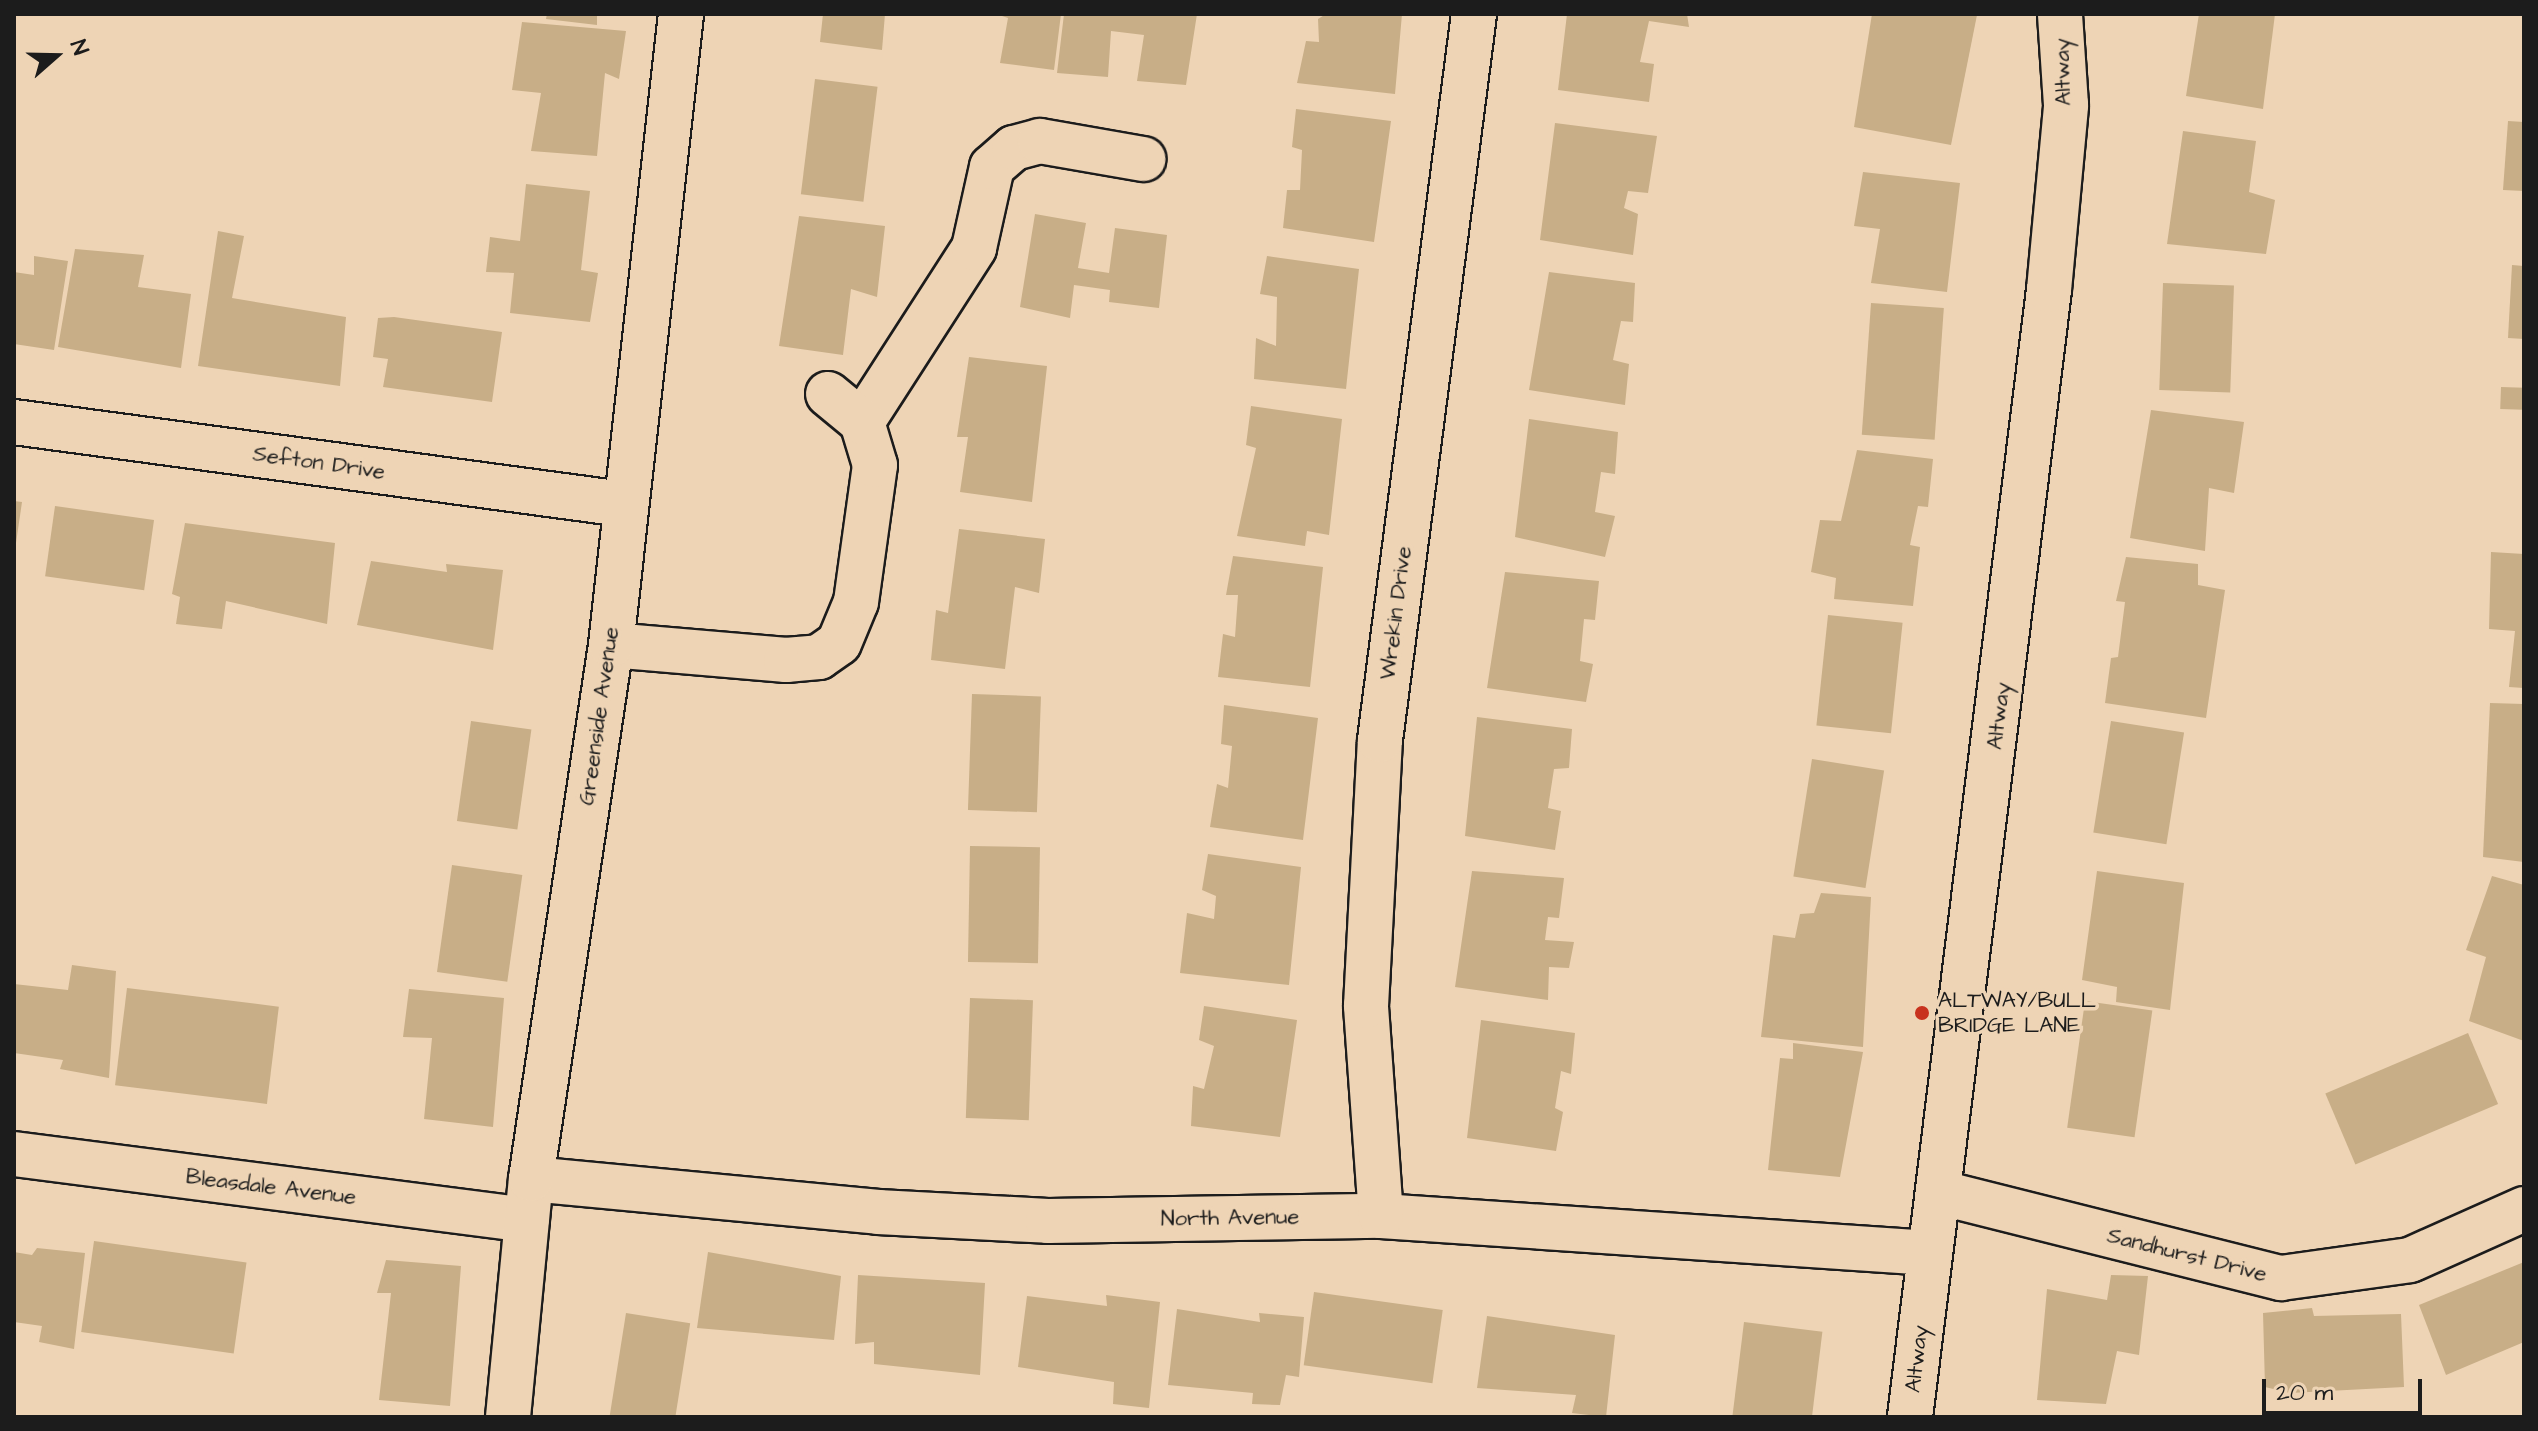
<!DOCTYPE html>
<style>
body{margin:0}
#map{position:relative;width:2538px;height:1431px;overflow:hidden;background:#eed4b5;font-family:"Architects Daughter",sans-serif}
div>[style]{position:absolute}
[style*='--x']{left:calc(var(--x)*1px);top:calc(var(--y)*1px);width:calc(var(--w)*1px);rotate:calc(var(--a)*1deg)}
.building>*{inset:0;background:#c8ae87;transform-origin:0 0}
.roads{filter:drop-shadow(2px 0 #1c1c1c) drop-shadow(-2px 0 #1c1c1c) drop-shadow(0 2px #1c1c1c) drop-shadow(0 -2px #1c1c1c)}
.street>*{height:44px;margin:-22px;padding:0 22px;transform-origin:22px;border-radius:22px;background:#eed4b5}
.dots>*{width:22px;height:22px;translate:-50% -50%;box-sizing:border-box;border:4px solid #eed4b5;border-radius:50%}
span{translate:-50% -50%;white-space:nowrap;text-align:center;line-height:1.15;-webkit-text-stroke:7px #eed4b5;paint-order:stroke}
.street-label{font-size:22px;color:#1c1c1c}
.poi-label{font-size:22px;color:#1c1c1c}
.left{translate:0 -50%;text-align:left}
.frame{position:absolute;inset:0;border:16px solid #1c1c1c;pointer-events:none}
.north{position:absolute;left:16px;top:16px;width:80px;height:80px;-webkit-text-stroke:6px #eed4b5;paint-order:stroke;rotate:70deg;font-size:22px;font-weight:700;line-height:32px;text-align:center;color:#1c1c1c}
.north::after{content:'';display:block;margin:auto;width:28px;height:36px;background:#1c1c1c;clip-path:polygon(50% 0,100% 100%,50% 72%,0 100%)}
.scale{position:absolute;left:2262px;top:1379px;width:160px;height:36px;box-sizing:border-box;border:4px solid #1c1c1c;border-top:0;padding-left:10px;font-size:24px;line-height:28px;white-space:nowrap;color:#1c1c1c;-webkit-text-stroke:6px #eed4b5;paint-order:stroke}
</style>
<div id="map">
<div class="building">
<div style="clip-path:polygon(547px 14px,597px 14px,597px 25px,546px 19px)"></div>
<div style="clip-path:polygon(823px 14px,885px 14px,882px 50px,820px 42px)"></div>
<div style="clip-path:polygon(996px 14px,1061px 14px,1054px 70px,1000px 63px,1008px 18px)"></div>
<div style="clip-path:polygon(1064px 14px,1197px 14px,1186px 85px,1137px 81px,1144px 35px,1111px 31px,1108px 77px,1057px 73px)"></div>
<div style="clip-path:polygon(1326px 14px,1402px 14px,1395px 94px,1297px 83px,1306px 41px,1319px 42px,1318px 19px)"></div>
<div style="clip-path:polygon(1567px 14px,1687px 14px,1689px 27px,1649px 21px,1640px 62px,1654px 64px,1649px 102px,1558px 90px)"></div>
<div style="clip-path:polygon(1872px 14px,1977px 15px,1951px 145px,1854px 127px)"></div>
<div style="clip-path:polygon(2199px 14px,2275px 14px,2263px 109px,2186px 96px)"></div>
<div style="clip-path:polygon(522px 22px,626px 31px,619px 79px,605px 73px,597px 156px,531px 151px,541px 93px,512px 90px)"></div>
<div style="left:815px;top:79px;width:63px;height:116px;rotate:7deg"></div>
<div style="clip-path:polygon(1296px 109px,1391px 121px,1374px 242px,1283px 228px,1287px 190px,1300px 190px,1302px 150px,1292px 147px)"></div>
<div style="clip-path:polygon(2508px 121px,2524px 122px,2524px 191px,2503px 190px)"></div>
<div style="clip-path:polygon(1555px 123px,1657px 136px,1648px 193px,1628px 191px,1624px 208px,1638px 214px,1633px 255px,1540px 240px)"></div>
<div style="clip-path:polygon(2183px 131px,2256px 141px,2249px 192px,2275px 200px,2266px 254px,2167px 244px)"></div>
<div style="clip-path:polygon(1863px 172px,1960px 183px,1947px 292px,1871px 283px,1880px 229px,1854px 226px)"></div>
<div style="clip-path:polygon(526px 184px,590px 191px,581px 270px,598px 273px,590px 322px,510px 313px,514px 273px,486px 272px,490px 237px,520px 241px)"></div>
<div style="clip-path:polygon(1035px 214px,1086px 223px,1078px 268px,1109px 273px,1115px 228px,1167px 235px,1159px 308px,1109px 302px,1110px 290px,1074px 285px,1070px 318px,1020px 307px)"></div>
<div style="clip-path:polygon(799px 216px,885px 226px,877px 297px,851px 289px,843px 355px,779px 346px)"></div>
<div style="clip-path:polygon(218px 231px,244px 236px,232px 298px,346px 317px,340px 386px,198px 366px)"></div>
<div style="clip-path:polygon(75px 249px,144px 255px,138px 287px,191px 294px,181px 368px,58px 347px)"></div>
<div style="clip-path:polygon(34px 256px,68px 261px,54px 350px,14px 344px,14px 272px,34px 275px)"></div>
<div style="clip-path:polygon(1267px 256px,1359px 269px,1346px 389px,1254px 379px,1256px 338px,1276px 346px,1277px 297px,1260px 294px)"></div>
<div style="clip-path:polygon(2512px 265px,2524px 266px,2524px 339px,2508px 338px)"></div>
<div style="clip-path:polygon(1549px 272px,1635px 283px,1633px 322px,1621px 321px,1613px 360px,1629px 364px,1625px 405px,1529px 390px)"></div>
<div style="left:2163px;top:283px;width:71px;height:107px;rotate:2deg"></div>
<div style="left:1871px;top:303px;width:73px;height:132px;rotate:4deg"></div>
<div style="clip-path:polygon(394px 317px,502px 332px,492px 402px,383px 387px,388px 359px,373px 357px,378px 318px)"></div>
<div style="clip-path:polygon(969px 357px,1047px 366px,1032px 502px,960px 492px,968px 437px,957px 437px)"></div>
<div style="left:2501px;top:387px;width:23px;height:22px;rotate:2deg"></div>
<div style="clip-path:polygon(1251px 406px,1342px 419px,1329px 535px,1307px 531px,1305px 546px,1237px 536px,1256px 448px,1246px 445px)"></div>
<div style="clip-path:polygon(2151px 410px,2244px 422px,2234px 493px,2209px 488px,2205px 551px,2130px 538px)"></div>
<div style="clip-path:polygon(1529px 419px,1618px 432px,1615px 474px,1601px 472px,1595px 512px,1615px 516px,1605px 557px,1515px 537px)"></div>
<div style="clip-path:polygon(1857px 450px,1933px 459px,1928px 507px,1918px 506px,1910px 545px,1920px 547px,1913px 606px,1834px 599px,1836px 578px,1811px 572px,1820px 520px,1841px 521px)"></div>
<div style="clip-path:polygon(14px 501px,22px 502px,16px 543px,14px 542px)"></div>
<div style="left:55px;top:506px;width:100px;height:71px;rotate:8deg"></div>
<div style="clip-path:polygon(185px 523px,335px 543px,327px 624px,226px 601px,222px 629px,176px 624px,180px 597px,172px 594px)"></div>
<div style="clip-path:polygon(959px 529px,1045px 539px,1039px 593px,1015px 587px,1005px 669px,931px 660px,936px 610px,948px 613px)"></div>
<div style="clip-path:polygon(2491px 552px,2524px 554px,2524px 688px,2509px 687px,2515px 631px,2489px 629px)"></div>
<div style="clip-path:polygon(1233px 556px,1323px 567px,1310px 687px,1218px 677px,1223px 634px,1235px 637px,1238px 595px,1226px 595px)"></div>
<div style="clip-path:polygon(2126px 557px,2198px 564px,2198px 585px,2225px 590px,2206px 718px,2105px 703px,2111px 658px,2118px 657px,2125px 602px,2116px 601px)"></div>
<div style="clip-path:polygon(371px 561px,447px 572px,446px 564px,503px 570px,493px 650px,357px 625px)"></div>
<div style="clip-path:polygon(1505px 572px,1599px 581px,1595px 620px,1584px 619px,1580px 661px,1593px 664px,1586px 702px,1487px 688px)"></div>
<div style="left:1828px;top:615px;width:75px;height:111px;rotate:6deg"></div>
<div style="left:972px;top:694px;width:69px;height:116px;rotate:2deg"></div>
<div style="clip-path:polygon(2490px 703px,2524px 704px,2524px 862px,2483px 857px)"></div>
<div style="clip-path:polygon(1224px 705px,1318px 718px,1303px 840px,1210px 827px,1217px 784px,1228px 788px,1232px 746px,1221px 744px)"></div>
<div style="clip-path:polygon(1477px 717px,1572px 729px,1569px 768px,1554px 769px,1548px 808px,1561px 811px,1555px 850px,1465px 836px)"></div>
<div style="left:471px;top:721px;width:61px;height:101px;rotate:8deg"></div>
<div style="left:2111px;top:721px;width:74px;height:113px;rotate:9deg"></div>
<div style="left:1812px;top:759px;width:73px;height:119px;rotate:9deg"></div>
<div style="left:970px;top:846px;width:70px;height:116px;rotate:1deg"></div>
<div style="clip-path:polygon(1208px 854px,1301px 867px,1289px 985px,1180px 973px,1187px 913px,1214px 919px,1216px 896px,1202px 890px)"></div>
<div style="left:452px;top:865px;width:71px;height:108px;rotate:8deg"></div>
<div style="clip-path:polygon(1472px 871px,1564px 878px,1559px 918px,1548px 917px,1545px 940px,1574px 942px,1569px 968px,1549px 967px,1548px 1000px,1455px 987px)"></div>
<div style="clip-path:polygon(2097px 871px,2184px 883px,2170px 1010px,2116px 1002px,2117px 987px,2082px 980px)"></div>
<div style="clip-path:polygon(2492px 876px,2524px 885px,2524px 1041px,2469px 1021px,2486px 957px,2466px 950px)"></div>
<div style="clip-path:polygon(1821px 893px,1871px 897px,1863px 1047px,1761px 1037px,1773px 935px,1795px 938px,1800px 914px,1814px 913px)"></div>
<div style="clip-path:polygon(72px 965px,116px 971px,109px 1078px,60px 1069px,63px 1060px,14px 1053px,14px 984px,68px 990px)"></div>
<div style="left:127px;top:988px;width:153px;height:98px;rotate:7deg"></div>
<div style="clip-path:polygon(409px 989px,504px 998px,493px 1127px,424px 1119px,432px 1038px,403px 1037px)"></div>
<div style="left:970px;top:998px;width:63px;height:120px;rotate:2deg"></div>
<div style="left:2085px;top:1001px;width:68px;height:128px;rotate:8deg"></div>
<div style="clip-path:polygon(1204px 1006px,1297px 1020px,1280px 1137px,1191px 1126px,1193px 1086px,1204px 1089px,1214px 1046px,1199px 1040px)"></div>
<div style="clip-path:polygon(1481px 1020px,1575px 1033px,1571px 1074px,1561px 1071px,1555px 1108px,1563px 1112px,1556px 1151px,1467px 1138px)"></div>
<div style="left:2468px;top:1033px;width:77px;height:155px;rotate:67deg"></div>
<div style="clip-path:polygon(1793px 1043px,1863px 1052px,1840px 1177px,1768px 1170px,1780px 1058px,1793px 1059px)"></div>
<div style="left:94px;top:1241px;width:154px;height:92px;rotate:8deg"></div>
<div style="clip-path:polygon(37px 1248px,85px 1253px,74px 1349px,39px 1342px,42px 1326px,14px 1322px,14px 1252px,32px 1255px)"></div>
<div style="clip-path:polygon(708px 1252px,841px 1276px,834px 1340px,697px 1328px)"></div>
<div style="clip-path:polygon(386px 1260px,461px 1266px,450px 1406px,379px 1400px,391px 1293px,377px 1293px)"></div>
<div style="clip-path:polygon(2524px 1262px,2524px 1342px,2446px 1375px,2419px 1305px)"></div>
<div style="clip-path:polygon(858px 1275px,985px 1283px,980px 1375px,874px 1364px,874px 1342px,855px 1344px)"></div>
<div style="clip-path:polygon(2111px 1275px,2148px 1276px,2139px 1355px,2117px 1351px,2106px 1404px,2037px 1400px,2047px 1289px,2107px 1300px)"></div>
<div style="left:1314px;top:1292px;width:130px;height:74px;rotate:8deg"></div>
<div style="clip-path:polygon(1106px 1295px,1160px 1302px,1149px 1408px,1113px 1404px,1114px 1382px,1018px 1367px,1027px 1296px,1107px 1306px)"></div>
<div style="clip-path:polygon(2312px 1308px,2314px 1316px,2401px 1314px,2404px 1387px,2290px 1393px,2265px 1387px,2263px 1313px)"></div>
<div style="clip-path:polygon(1177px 1309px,1260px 1322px,1259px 1313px,1304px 1317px,1299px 1377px,1286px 1375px,1280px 1405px,1252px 1404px,1253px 1393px,1168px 1385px)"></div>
<div style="left:626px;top:1313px;width:65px;height:105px;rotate:9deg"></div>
<div style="clip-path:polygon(1487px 1316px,1615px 1335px,1606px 1417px,1572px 1413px,1576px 1395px,1477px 1388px)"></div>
<div style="left:1744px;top:1322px;width:79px;height:96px;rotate:7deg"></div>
</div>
<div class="roads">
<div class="street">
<div style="--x:14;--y:422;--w:614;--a:7.67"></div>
<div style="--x:862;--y:422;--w:207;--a:-57.2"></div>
<div style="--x:974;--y:248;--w:83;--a:-77.5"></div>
<div style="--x:992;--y:167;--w:29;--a:-41"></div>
<div style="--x:1014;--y:148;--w:27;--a:-15"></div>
<div style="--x:1040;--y:141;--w:105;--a:9.9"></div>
<div style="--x:611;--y:645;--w:176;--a:4.9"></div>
<div style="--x:786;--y:660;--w:33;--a:-5"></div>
<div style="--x:819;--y:657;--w:24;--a:-35"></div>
<div style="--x:839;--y:643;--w:44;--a:-67.5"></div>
<div style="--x:856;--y:602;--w:138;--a:-82.1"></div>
<div style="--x:875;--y:465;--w:45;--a:-106.8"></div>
<div style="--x:862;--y:422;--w:44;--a:-140.5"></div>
<div style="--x:14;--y:1154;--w:517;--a:7.33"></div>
<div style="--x:531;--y:1179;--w:349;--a:5.4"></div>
<div style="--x:878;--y:1212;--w:170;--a:3"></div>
<div style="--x:1048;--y:1221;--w:333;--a:-0.9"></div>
<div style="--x:1381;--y:1216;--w:550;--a:3.86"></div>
<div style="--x:1938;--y:1192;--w:354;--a:14.1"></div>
<div style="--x:2281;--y:1278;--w:130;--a:-7.9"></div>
<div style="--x:2410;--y:1260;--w:125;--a:-24.1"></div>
<div style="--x:1381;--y:1216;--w:211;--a:-94.1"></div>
<div style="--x:1366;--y:1006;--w:266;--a:-87"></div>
<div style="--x:1380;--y:740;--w:732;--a:-82.62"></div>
<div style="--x:508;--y:1417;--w:239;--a:-84.5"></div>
<div style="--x:531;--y:1179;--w:540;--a:-81.48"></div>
<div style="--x:611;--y:645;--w:635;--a:-83.67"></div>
<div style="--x:1910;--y:1417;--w:1136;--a:-82.97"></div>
<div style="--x:2049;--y:290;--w:186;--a:-84.7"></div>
<div style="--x:2066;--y:105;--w:91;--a:-93.8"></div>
</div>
</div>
<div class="dots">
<div style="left:1922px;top:1013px;background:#c8321e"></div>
</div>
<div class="street-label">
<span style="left:2063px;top:72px;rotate:-92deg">Altway</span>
<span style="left:319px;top:463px;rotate:8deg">Sefton Drive</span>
<span style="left:1396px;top:613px;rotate:-83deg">Wrekin Drive</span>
<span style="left:599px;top:716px;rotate:-82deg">Greenside Avenue</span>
<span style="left:1999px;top:716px;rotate:-83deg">Altway</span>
<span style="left:271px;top:1187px;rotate:7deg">Bleasdale Avenue</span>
<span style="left:1230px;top:1218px;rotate:-1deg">North Avenue</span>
<span style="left:2187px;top:1255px;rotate:14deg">Sandhurst Drive</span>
<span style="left:1917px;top:1359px;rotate:-83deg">Altway</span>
</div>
<div class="poi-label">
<span class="left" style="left:1938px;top:1013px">ALTWAY/BULL<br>BRIDGE LANE</span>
</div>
<div class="frame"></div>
<div class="north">N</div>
<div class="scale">20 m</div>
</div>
